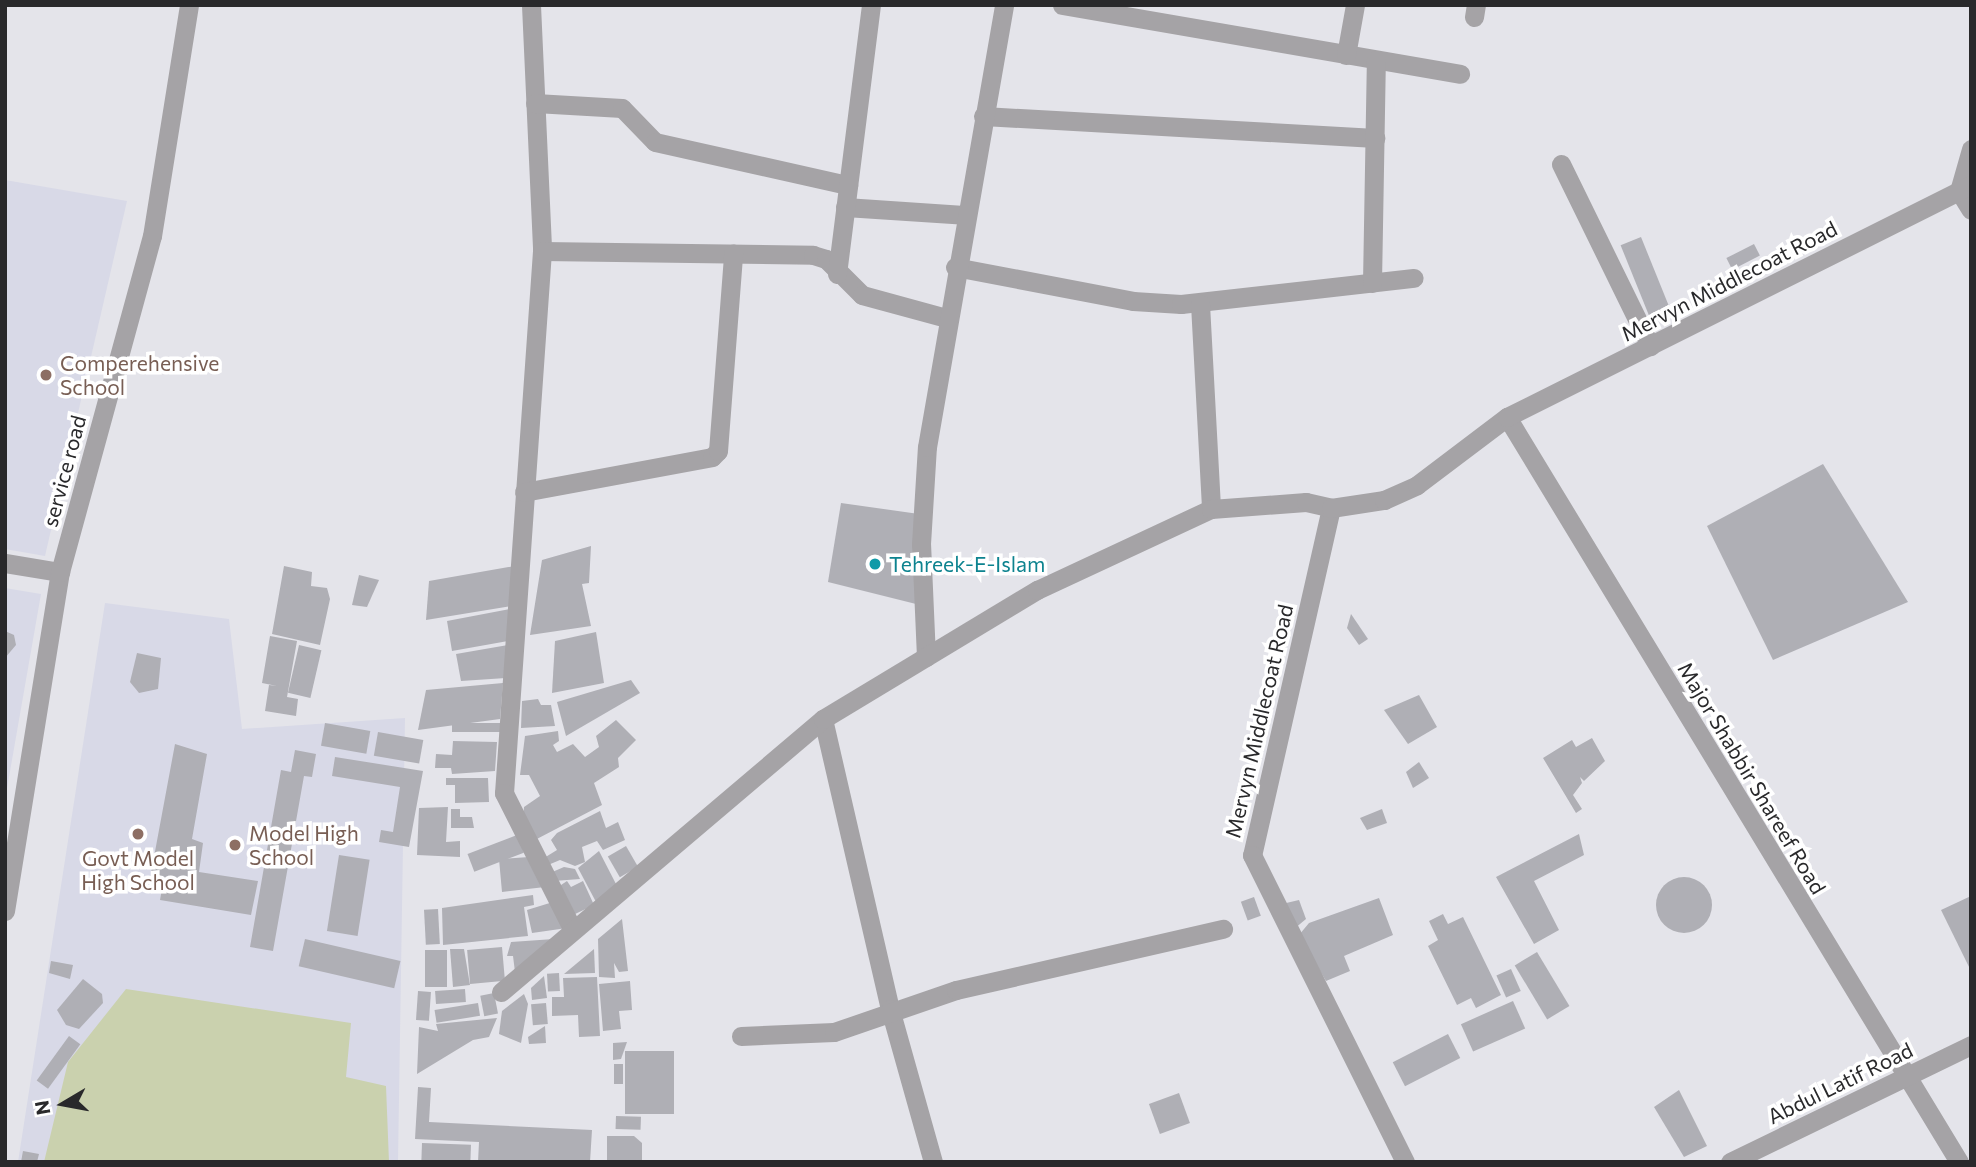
<!DOCTYPE html>
<style>
body{margin:0}
#map{position:relative;width:1976px;height:1167px;overflow:hidden;background:#e4e4ea;font-family:Commissioner,sans-serif}
div>[style]{position:absolute}
[style*='--x']{left:calc(var(--x)*1px);top:calc(var(--y)*1px);width:calc(var(--w)*1px);rotate:calc(var(--a)*1deg)}
.built>*{inset:0;background:#d8d9e7}
.green>*{inset:0;background:#cad1ae}
.building>*{inset:0;background:#afafb5;transform-origin:0 0}
.round{border-radius:50%}
.minor>*{height:19px;margin:-9.5px;padding:0 9.5px;transform-origin:9.5px;border-radius:9.5px;background:#a5a3a6}
.tertiary>*{height:19px;margin:-9.5px;padding:0 9.5px;transform-origin:9.5px;border-radius:9.5px;background:#a5a3a6}
.dots>*{width:19px;height:19px;translate:-50% -50%;box-sizing:border-box;border:4px solid #fff;border-radius:50%}
span{translate:-50% -50%;white-space:nowrap;text-align:center;line-height:1.15;-webkit-text-stroke:7px #fff;paint-order:stroke}
.street-label{font-size:21px;color:#29292b}
.education-label{font-size:21px;color:#785e54}
.left{translate:0 -50%;text-align:left}
.culture-label{font-size:21px;color:#0d838f}
.frame{position:absolute;inset:0;border:7px solid #29292b;pointer-events:none}
.north{position:absolute;left:28px;top:1069px;width:70px;height:70px;-webkit-text-stroke:5px #fff;paint-order:stroke;rotate:260deg;font-size:19px;font-weight:700;line-height:28px;text-align:center;color:#29292b}
.north::after{content:'';display:block;margin:auto;width:24px;height:32px;background:#29292b;clip-path:polygon(50% 0,100% 100%,50% 72%,0 100%)}
</style>
<div id="map">
<div class="built">
<div style="clip-path:polygon(5px 180px,127px 201px,45px 556px,5px 549px)"></div>
<div style="clip-path:polygon(5px 588px,41px 594px,5px 800px)"></div>
<div style="clip-path:polygon(105px 603px,229px 619px,242px 729px,405px 718px,398px 1162px,18px 1162px)"></div>
</div>
<div class="green">
<div style="clip-path:polygon(126px 989px,351px 1023px,346px 1077px,386px 1086px,389px 1162px,44px 1162px,68px 1062px)"></div>
</div>
<div class="building">
<div style="left:1641px;top:237px;width:82px;height:22px;rotate:68deg"></div>
<div style="left:1754px;top:244px;width:13px;height:31px;rotate:63deg"></div>
<div style="clip-path:polygon(1823px 464px,1908px 602px,1773px 660px,1707px 526px)"></div>
<div style="clip-path:polygon(841px 503px,919px 514px,920px 605px,828px 582px)"></div>
<div style="clip-path:polygon(591px 546px,589px 583px,582px 584px,591px 626px,530px 635px,542px 560px)"></div>
<div style="clip-path:polygon(284px 566px,312px 572px,311px 586px,327px 588px,330px 599px,320px 645px,272px 634px)"></div>
<div style="clip-path:polygon(515px 566px,512px 606px,426px 620px,429px 581px)"></div>
<div style="clip-path:polygon(359px 575px,379px 580px,367px 607px,352px 605px)"></div>
<div style="clip-path:polygon(510px 609px,508px 641px,452px 651px,447px 621px)"></div>
<div style="clip-path:polygon(1351px 614px,1368px 639px,1359px 645px,1347px 628px)"></div>
<div style="clip-path:polygon(5px 631px,14px 635px,16px 645px,5px 658px)"></div>
<div style="clip-path:polygon(596px 632px,604px 683px,552px 693px,555px 641px)"></div>
<div style="clip-path:polygon(270px 636px,297px 641px,287px 697px,298px 699px,296px 716px,265px 711px,269px 685px,277px 686px,262px 683px)"></div>
<div style="left:299px;top:645px;width:23px;height:49px;rotate:13deg"></div>
<div style="clip-path:polygon(508px 645px,506px 678px,461px 681px,456px 654px)"></div>
<div style="clip-path:polygon(137px 653px,161px 658px,158px 689px,139px 693px,130px 682px)"></div>
<div style="clip-path:polygon(631px 680px,640px 693px,566px 736px,557px 702px)"></div>
<div style="clip-path:polygon(503px 683px,500px 719px,418px 730px,426px 690px)"></div>
<div style="clip-path:polygon(1419px 695px,1437px 727px,1408px 744px,1384px 710px)"></div>
<div style="clip-path:polygon(538px 699px,541px 705px,551px 705px,555px 726px,521px 728px,522px 701px)"></div>
<div style="clip-path:polygon(616px 720px,636px 740px,618px 758px,619px 767px,594px 783px,602px 805px,533px 841px,523px 820px,524px 807px,540px 796px,529px 775px,520px 775px,525px 736px,558px 731px,559px 741px,553px 745px,557px 752px,573px 744px,585px 757px,599px 747px,596px 736px)"></div>
<div style="left:325px;top:723px;width:46px;height:23px;rotate:10deg"></div>
<div style="left:502px;top:723px;width:9px;height:50px;rotate:90deg"></div>
<div style="left:378px;top:732px;width:46px;height:24px;rotate:10deg"></div>
<div style="clip-path:polygon(1592px 738px,1605px 761px,1584px 781px,1580px 777px,1582px 783px,1573px 795px,1582px 809px,1576px 813px,1543px 758px,1572px 740px,1576px 747px)"></div>
<div style="clip-path:polygon(453px 741px,497px 742px,495px 771px,452px 774px,451px 768px,435px 768px,436px 754px,452px 755px)"></div>
<div style="clip-path:polygon(175px 744px,207px 754px,192px 839px,203px 843px,199px 872px,258px 881px,251px 915px,160px 900px,164px 877px,151px 873px)"></div>
<div style="clip-path:polygon(295px 750px,316px 754px,312px 777px,304px 776px,273px 951px,250px 947px,281px 770px,291px 772px)"></div>
<div style="clip-path:polygon(335px 757px,423px 771px,409px 847px,379px 842px,381px 830px,393px 832px,400px 787px,332px 776px)"></div>
<div style="clip-path:polygon(1419px 762px,1429px 778px,1413px 788px,1406px 772px)"></div>
<div style="clip-path:polygon(446px 778px,488px 778px,489px 802px,455px 803px,455px 785px,446px 785px)"></div>
<div style="clip-path:polygon(448px 807px,446px 842px,460px 841px,460px 857px,417px 855px,419px 808px)"></div>
<div style="clip-path:polygon(451px 809px,460px 809px,460px 817px,472px 817px,474px 828px,451px 828px)"></div>
<div style="clip-path:polygon(1382px 809px,1387px 823px,1367px 830px,1360px 818px)"></div>
<div style="clip-path:polygon(600px 811px,606px 828px,618px 822px,625px 840px,603px 850px,597px 841px,582px 847px,585px 862px,575px 866px,560px 860px,548px 865px,544px 858px,557px 850px,551px 840px,557px 833px)"></div>
<div style="clip-path:polygon(1579px 834px,1584px 855px,1534px 881px,1559px 930px,1534px 944px,1496px 877px)"></div>
<div style="left:517px;top:835px;width:19px;height:53px;rotate:69deg"></div>
<div style="left:626px;top:846px;width:24px;height:21px;rotate:60deg"></div>
<div style="clip-path:polygon(599px 851px,616px 884px,596px 902px,578px 868px)"></div>
<div style="left:339px;top:855px;width:31px;height:77px;rotate:9deg"></div>
<div style="clip-path:polygon(529px 857px,545px 887px,502px 892px,499px 859px)"></div>
<div style="clip-path:polygon(564px 867px,575px 869px,580px 879px,554px 881px,550px 873px)"></div>
<div class="round" style="left:1656px;top:877px;width:56px;height:56px"></div>
<div style="clip-path:polygon(567px 881px,571px 887px,583px 881px,594px 905px,573px 915px,558px 887px)"></div>
<div style="clip-path:polygon(533px 895px,534px 905px,524px 907px,528px 936px,443px 945px,442px 908px)"></div>
<div style="clip-path:polygon(1971px 896px,1971px 971px,1941px 910px)"></div>
<div style="left:1254px;top:897px;width:20px;height:14px;rotate:70deg"></div>
<div style="clip-path:polygon(1379px 898px,1393px 935px,1344px 956px,1350px 971px,1326px 981px,1299px 935px,1309px 923px)"></div>
<div style="clip-path:polygon(1299px 900px,1306px 919px,1294px 929px,1282px 904px)"></div>
<div style="clip-path:polygon(553px 902px,567px 928px,532px 933px,527px 910px)"></div>
<div style="left:438px;top:909px;width:35px;height:14px;rotate:87deg"></div>
<div style="clip-path:polygon(1443px 914px,1448px 924px,1463px 917px,1501px 995px,1476px 1008px,1471px 998px,1457px 1005px,1428px 946px,1438px 940px,1429px 921px)"></div>
<div style="clip-path:polygon(622px 919px,628px 971px,619px 972px,614px 963px,615px 978px,599px 977px,598px 939px)"></div>
<div style="left:305px;top:939px;width:98px;height:28px;rotate:13deg"></div>
<div style="clip-path:polygon(554px 939px,515px 972px,513px 956px,507px 956px,511px 942px)"></div>
<div style="left:502px;top:947px;width:34px;height:35px;rotate:85deg"></div>
<div style="clip-path:polygon(450px 949px,464px 949px,470px 985px,453px 987px)"></div>
<div style="clip-path:polygon(594px 949px,595px 973px,564px 974px)"></div>
<div style="left:425px;top:950px;width:22px;height:37px"></div>
<div style="left:1537px;top:952px;width:63px;height:26px;rotate:59deg"></div>
<div style="clip-path:polygon(51px 961px,73px 965px,70px 979px,49px 973px)"></div>
<div style="left:1511px;top:969px;width:24px;height:16px;rotate:66deg"></div>
<div style="left:559px;top:973px;width:18px;height:12px;rotate:87deg"></div>
<div style="clip-path:polygon(544px 976px,547px 998px,532px 1000px,531px 988px)"></div>
<div style="clip-path:polygon(597px 977px,600px 1036px,579px 1037px,578px 1015px,552px 1016px,552px 997px,564px 997px,563px 978px)"></div>
<div style="clip-path:polygon(83px 979px,102px 994px,103px 1003px,79px 1029px,66px 1025px,57px 1010px)"></div>
<div style="clip-path:polygon(630px 981px,632px 1010px,619px 1011px,621px 1029px,603px 1031px,599px 984px)"></div>
<div style="left:465px;top:989px;width:13px;height:30px;rotate:86deg"></div>
<div style="left:418px;top:991px;width:13px;height:29px;rotate:4deg"></div>
<div style="left:494px;top:993px;width:21px;height:14px;rotate:79deg"></div>
<div style="clip-path:polygon(524px 994px,528px 1004px,521px 1043px,499px 1034px,502px 1011px)"></div>
<div style="left:1513px;top:1001px;width:30px;height:57px;rotate:66deg"></div>
<div style="left:478px;top:1003px;width:13px;height:44px;rotate:81deg"></div>
<div style="left:546px;top:1003px;width:21px;height:15px;rotate:85deg"></div>
<div style="clip-path:polygon(497px 1018px,489px 1037px,473px 1040px,417px 1074px,419px 1027px,438px 1031px,436px 1024px)"></div>
<div style="clip-path:polygon(545px 1026px,546px 1043px,529px 1044px,528px 1037px)"></div>
<div style="left:1448px;top:1034px;width:27px;height:62px;rotate:63deg"></div>
<div style="left:69px;top:1036px;width:14px;height:55px;rotate:36deg"></div>
<div style="clip-path:polygon(627px 1042px,621px 1059px,613px 1060px,613px 1043px)"></div>
<div style="left:625px;top:1051px;width:49px;height:63px"></div>
<div style="left:614px;top:1064px;width:9px;height:20px"></div>
<div style="clip-path:polygon(418px 1087px,431px 1088px,429px 1122px,592px 1130px,590px 1162px,478px 1162px,479px 1142px,415px 1139px)"></div>
<div style="clip-path:polygon(1679px 1090px,1707px 1146px,1684px 1157px,1654px 1107px)"></div>
<div style="left:1179px;top:1093px;width:32px;height:32px;rotate:70deg"></div>
<div style="left:616px;top:1116px;width:25px;height:13px;rotate:2deg"></div>
<div style="clip-path:polygon(607px 1136px,634px 1136px,642px 1143px,642px 1162px,607px 1162px)"></div>
<div style="left:422px;top:1143px;width:49px;height:19px;rotate:2deg"></div>
<div style="clip-path:polygon(23px 1151px,39px 1154px,37px 1162px,21px 1162px)"></div>
</div>
<div class="minor">
<div style="--x:531;--y:5;--w:246;--a:87.4"></div>
<div style="--x:542;--y:251;--w:543;--a:94.01"></div>
<div style="--x:504;--y:793;--w:151;--a:63.3"></div>
<div style="--x:1062;--y:5;--w:404;--a:9.8"></div>
<div style="--x:1474;--y:17;--w:12;--a:-81"></div>
<div style="--x:1346;--y:55;--w:51;--a:-79.8"></div>
<div style="--x:535;--y:103;--w:87;--a:3.3"></div>
<div style="--x:622;--y:108;--w:47;--a:45.9"></div>
<div style="--x:655;--y:142;--w:198;--a:12.6"></div>
<div style="--x:983;--y:116;--w:393;--a:3.2"></div>
<div style="--x:1971;--y:149;--w:44;--a:105.9"></div>
<div style="--x:1959;--y:191;--w:22;--a:58"></div>
<div style="--x:1561;--y:164;--w:203;--a:63.9"></div>
<div style="--x:845;--y:207;--w:119;--a:3.8"></div>
<div style="--x:542;--y:251;--w:271;--a:0.8"></div>
<div style="--x:813;--y:255;--w:14;--a:17"></div>
<div style="--x:826;--y:259;--w:51;--a:45"></div>
<div style="--x:862;--y:295;--w:87;--a:15.3"></div>
<div style="--x:955;--y:267;--w:181;--a:10.8"></div>
<div style="--x:1133;--y:301;--w:48;--a:3.6"></div>
<div style="--x:1181;--y:304;--w:234;--a:-6.4"></div>
<div style="--x:837;--y:274;--w:271;--a:-82.8"></div>
<div style="--x:1372;--y:283;--w:223;--a:-89"></div>
<div style="--x:1200;--y:304;--w:205;--a:86.9"></div>
<div style="--x:1507;--y:417;--w:871;--a:58.75"></div>
<div style="--x:524;--y:492;--w:191;--a:-10.5"></div>
<div style="--x:712;--y:457;--w:8;--a:-45"></div>
<div style="--x:718;--y:451;--w:198;--a:-85.6"></div>
<div style="--x:1331;--y:508;--w:356;--a:102.8"></div>
<div style="--x:1252;--y:855;--w:343;--a:63.5"></div>
<div style="--x:5;--y:563;--w:56;--a:9.3"></div>
<div style="--x:926;--y:657;--w:113;--a:-92.5"></div>
<div style="--x:921;--y:544;--w:97;--a:-86.5"></div>
<div style="--x:927;--y:447;--w:449;--a:-80.1"></div>
<div style="--x:823;--y:719;--w:298;--a:77"></div>
<div style="--x:890;--y:1009;--w:159;--a:74.3"></div>
<div style="--x:501;--y:992;--w:422;--a:-40.3"></div>
<div style="--x:823;--y:719;--w:250;--a:-31.1"></div>
<div style="--x:1037;--y:590;--w:192;--a:-25"></div>
<div style="--x:1211;--y:509;--w:95;--a:-4.2"></div>
<div style="--x:1306;--y:502;--w:26;--a:13"></div>
<div style="--x:1331;--y:508;--w:54;--a:-8.6"></div>
<div style="--x:1384;--y:500;--w:36;--a:-24"></div>
<div style="--x:1417;--y:485;--w:113;--a:-37.1"></div>
<div style="--x:1507;--y:417;--w:519;--a:-26.57"></div>
<div style="--x:741;--y:1036;--w:93;--a:-2.5"></div>
<div style="--x:834;--y:1032;--w:129;--a:-19"></div>
<div style="--x:956;--y:990;--w:274;--a:-12.9"></div>
<div style="--x:1730;--y:1162;--w:268;--a:-25.9"></div>
</div>
<div class="tertiary">
<div style="--x:5;--y:911;--w:343;--a:-80.8"></div>
<div style="--x:60;--y:572;--w:348;--a:-74.7"></div>
<div style="--x:152;--y:236;--w:234;--a:-80.9"></div>
</div>
<div class="dots">
<div style="left:46px;top:375px;background:#8d6e63"></div>
<div style="left:875px;top:564px;background:#0f9aa8"></div>
<div style="left:138px;top:834px;background:#8d6e63"></div>
<div style="left:235px;top:845px;background:#8d6e63"></div>
</div>
<div class="street-label">
<span style="left:1729px;top:281px;rotate:-27deg">Mervyn Middlecoat Road</span>
<span style="left:64px;top:471px;rotate:-75deg">service road</span>
<span style="left:1259px;top:721px;rotate:-77deg">Mervyn Middlecoat Road</span>
<span style="left:1752px;top:778px;rotate:59deg">Major Shabbir Shareef Road</span>
<span style="left:1840px;top:1083px;rotate:-26deg">Abdul Latif Road</span>
</div>
<div class="education-label">
<span class="left" style="left:60px;top:375px">Comperehensive<br>School</span>
<span class="left" style="left:249px;top:845px">Model High<br>School</span>
<span style="left:138px;top:870px">Govt Model<br>High School</span>
</div>
<div class="culture-label">
<span class="left" style="left:889px;top:564px">Tehreek-E-Islam</span>
</div>
<div class="frame"></div>
<div class="north">N</div>
</div>
